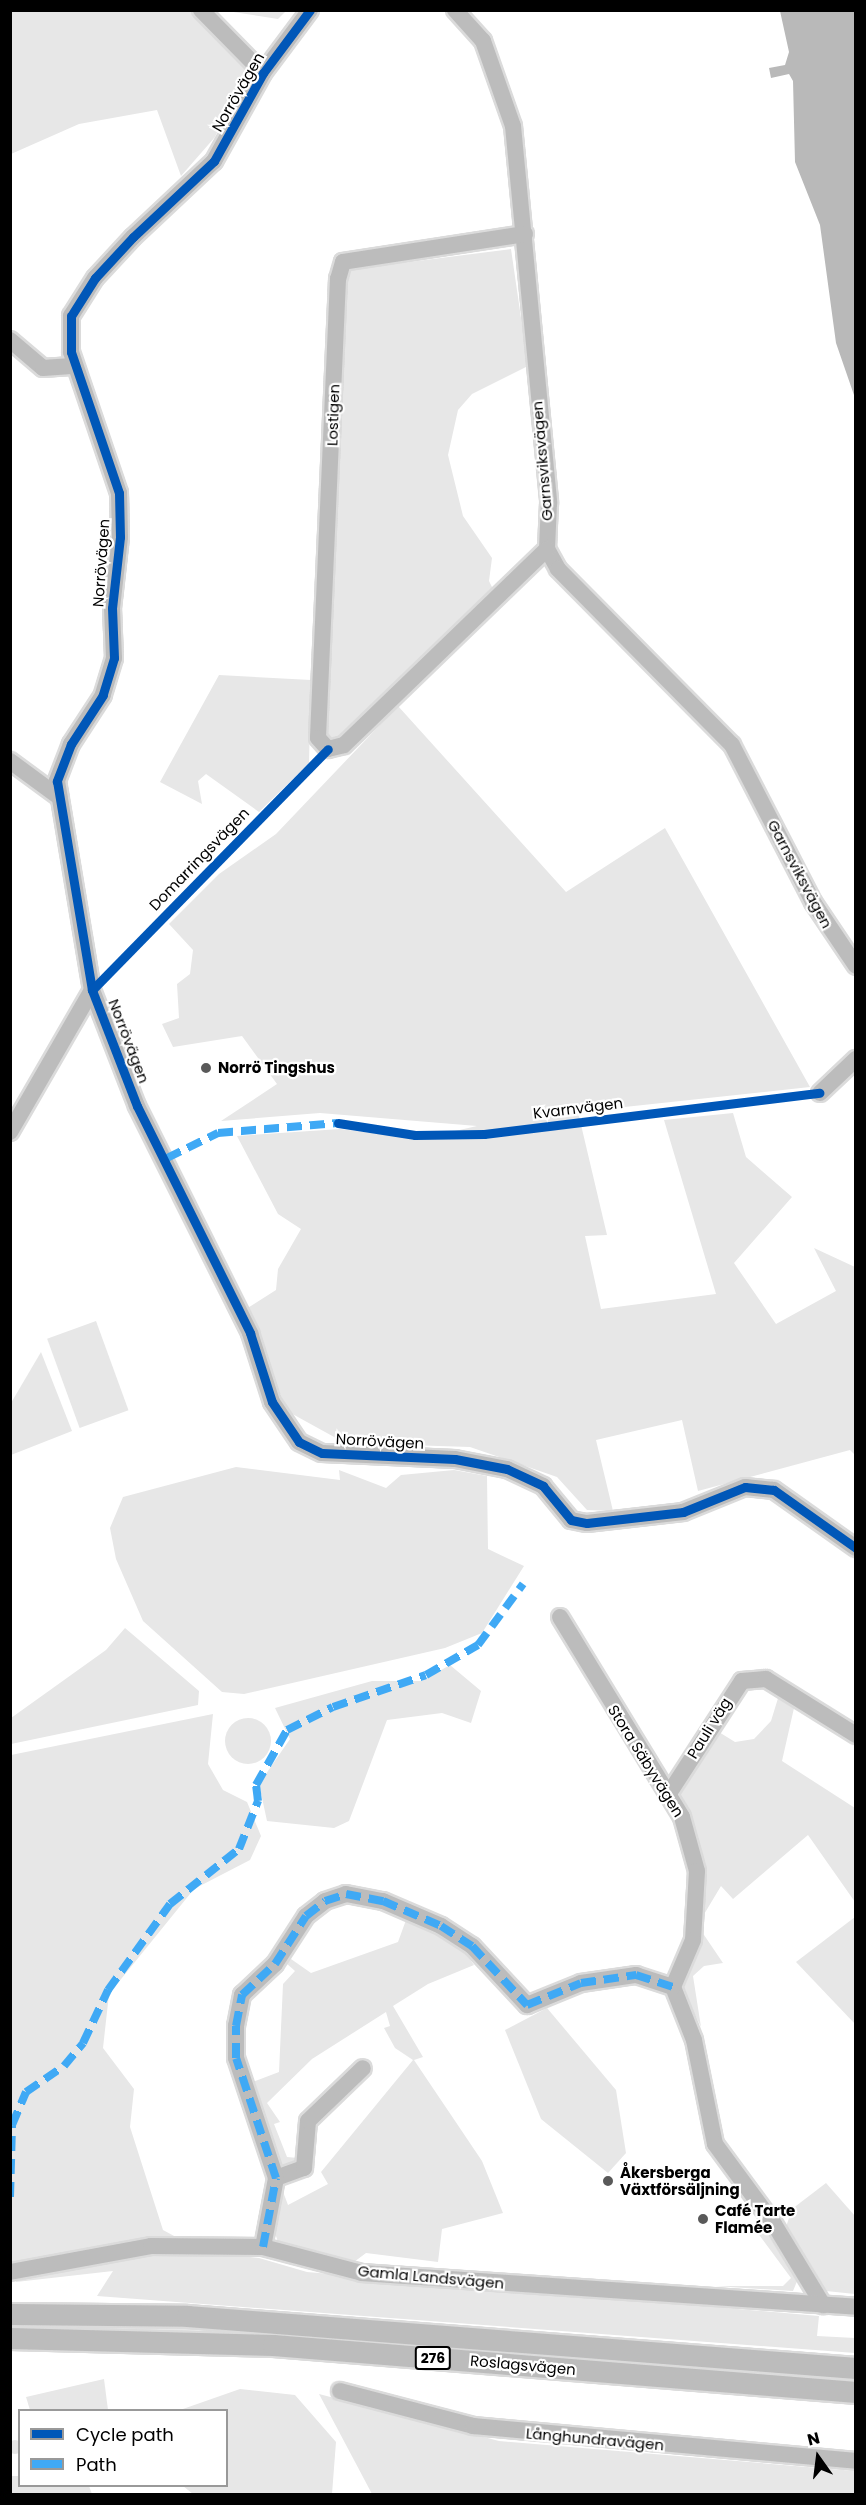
<!DOCTYPE html>
<meta charset="utf-8">
<style>
body{margin:0}
#map{position:relative;width:866px;height:2505px;overflow:hidden;background:#fff;font-family:Poppins,sans-serif}
div>[style]{position:absolute}
[style*='--x']{left:calc(var(--x)*1px);top:calc(var(--y)*1px);width:calc(var(--w)*1px);rotate:calc(var(--a)*1deg)}
.green>*{inset:0;background:#e7e7e7;transform-origin:0 0}
.round{border-radius:50%}
.water>*{inset:0;background:#b9b9b9}
.roads{filter:drop-shadow(2px 0 #dbdbdb) drop-shadow(-2px 0 #dbdbdb) drop-shadow(0 2px #dbdbdb) drop-shadow(0 -2px #dbdbdb)}
.minor>*{height:16px;margin:-8px;padding:0 8px;transform-origin:8px;border-radius:8px;background:#bcbcbc}
.major>*{height:21px;margin:-10.5px;padding:0 10.5px;transform-origin:10.5px;border-radius:10.5px;background:#bcbcbc}
.quiet>*{height:8px;margin-top:-4px;transform-origin:0;background:repeating-linear-gradient(90deg,#3fa9f5 0 15px,transparent 0 23px)}
.cycleway>*{height:9px;margin:-4.5px;padding:0 4.5px;transform-origin:4.5px;border-radius:4.5px;background:#0057b8}
.dots>*{width:16px;height:16px;translate:-50% -50%;box-sizing:border-box;border:3px solid #fff;border-radius:50%}
span{translate:-50% -50%;white-space:nowrap;text-align:center;line-height:1.15;-webkit-text-stroke:4.5px #fff;paint-order:stroke}
.shield-label span{padding:2px 4px;background:#fff;border:2px solid;border-radius:4px;-webkit-text-stroke-width:0}
.shield-label{font-size:14px;color:#000;font-weight:700}
.street-label{font-size:15px;color:#000}
.poi-label{font-size:15px;color:#000;font-weight:700}
.left{translate:0 -50%;text-align:left}
.frame{position:absolute;inset:0;border:12px solid #000;pointer-events:none}
.legend{position:absolute;left:18px;top:2409px;width:210px;height:78px;box-sizing:border-box;background:#fff;border:2px solid #999;margin:0;padding:8px 10px;list-style:none;font-size:18px;color:#000}
.legend li{display:flex;align-items:center;gap:12px;height:30px}
.legend b{width:30px;border:2px solid #999}
.north{position:absolute;left:788px;top:2427px;width:60px;height:60px;-webkit-text-stroke:4px #fff;paint-order:stroke;rotate:346deg;font-size:16px;font-weight:700;line-height:24px;text-align:center;color:#000}
.north::after{content:'';display:block;margin:auto;width:21px;height:27px;background:#000;clip-path:polygon(50% 0,100% 100%,50% 72%,0 100%)}
</style>
<div id="map">
<div class="green">
<div style="clip-path:polygon(11px 11px,193px 11px,246px 70px,215px 137px,181px 176px,157px 110px,79px 124px,11px 154px)"></div>
<div style="clip-path:polygon(227px 11px,286px 11px,278px 19px)"></div>
<div style="clip-path:polygon(511px 249px,528px 366px,472px 394px,458px 410px,448px 455px,463px 516px,492px 558px,489px 581px,494px 591px,345px 741px,334px 741px,325px 731px,347px 270px)"></div>
<div style="clip-path:polygon(219px 675px,311px 680px,309px 763px,259px 812px,206px 774px,198px 781px,202px 804px,160px 782px)"></div>
<div style="clip-path:polygon(398px 706px,566px 892px,665px 828px,810px 1087px,578px 1112px,607px 1235px,585px 1236px,601px 1309px,716px 1294px,664px 1120px,733px 1113px,746px 1157px,792px 1197px,734px 1263px,776px 1324px,836px 1291px,814px 1248px,855px 1267px,855px 1455px,850px 1450px,698px 1491px,682px 1420px,596px 1440px,613px 1511px,587px 1510px,557px 1477px,470px 1447px,345px 1443px,287px 1411px,246px 1309px,276px 1290px,278px 1269px,301px 1229px,278px 1214px,237px 1136px,340px 1129px,420px 1139px,477px 1126px,320px 1113px,221px 1121px,277px 1084px,242px 1036px,173px 1047px,162px 1024px,179px 1018px,177px 984px,190px 974px,193px 950px,169px 924px,219px 874px,276px 834px)"></div>
<div style="left:96px;top:1321px;width:95px;height:52px;rotate:70deg"></div>
<div style="clip-path:polygon(41px 1352px,72px 1431px,11px 1455px,11px 1403px)"></div>
<div style="clip-path:polygon(236px 1467px,340px 1480px,339px 1470px,386px 1488px,401px 1475px,454px 1470px,487px 1476px,488px 1549px,524px 1566px,482px 1633px,445px 1648px,244px 1694px,222px 1692px,143px 1621px,116px 1559px,110px 1528px,123px 1497px)"></div>
<div style="clip-path:polygon(125px 1628px,199px 1691px,198px 1705px,11px 1744px,11px 1718px,106px 1650px)"></div>
<div style="clip-path:polygon(450px 1665px,481px 1691px,471px 1723px,442px 1713px,387px 1720px,349px 1821px,334px 1828px,267px 1821px,259px 1784px,290px 1739px,275px 1708px,372px 1681px,422px 1681px)"></div>
<div style="clip-path:polygon(779px 1695px,794px 1708px,782px 1761px,855px 1808px,855px 1902px,808px 1835px,733px 1899px,721px 1886px,700px 1921px,675px 1795px,714px 1729px,735px 1742px,754px 1739px,771px 1721px)"></div>
<div style="clip-path:polygon(213px 1714px,208px 1764px,223px 1790px,247px 1802px,261px 1836px,250px 1860px,194px 1889px,109px 1994px,103px 2048px,134px 2089px,130px 2127px,163px 2230px,202px 2251px,259px 2258px,307px 2272px,819px 2316px,817px 2336px,855px 2338px,855px 2353px,97px 2296px,113px 2271px,16px 2282px,21px 2263px,11px 2265px,11px 1755px)"></div>
<div class="round" style="left:225px;top:1718px;width:46px;height:46px"></div>
<div style="clip-path:polygon(855px 1917px,855px 2024px,796px 1962px)"></div>
<div style="clip-path:polygon(406px 1920px,458px 1943px,474px 1965px,428px 1984px,393px 2006px,423px 2057px,414px 2060px,482px 2161px,503px 2213px,442px 2229px,438px 2262px,366px 2253px,354px 2262px,279px 2245px,274px 2230px,282px 2189px,288px 2205px,328px 2184px,321px 2172px,413px 2060px,395px 2048px,384px 2028px,390px 2026px,386px 2012px,312px 2059px,267px 2103px,280px 2122px,274px 2124px,287px 2157px,298px 2158px,297px 2167px,279px 2174px,250px 2083px,279px 2072px,283px 1984px,295px 1971px,286px 1963px,291px 1959px,311px 1973px,398px 1942px)"></div>
<div style="clip-path:polygon(702px 1932px,723px 1963px,704px 1966px,693px 1976px,701px 2027px,680px 1985px)"></div>
<div style="clip-path:polygon(547px 2008px,616px 2090px,626px 2153px,608px 2173px,541px 2119px,505px 2030px)"></div>
<div style="clip-path:polygon(826px 2183px,855px 2216px,855px 2294px,826px 2291px,786px 2227px,792px 2209px)"></div>
<div style="clip-path:polygon(760px 2223px,798px 2279px,793px 2291px,715px 2286px,783px 2286px,791px 2278px,754px 2228px)"></div>
<div style="clip-path:polygon(10px 2321px,183px 2322px,855px 2375px,855px 2380px,262px 2332px,11px 2327px)"></div>
<div style="clip-path:polygon(104px 2379px,108px 2410px,30px 2410px,26px 2397px)"></div>
<div style="clip-path:polygon(240px 2389px,295px 2395px,336px 2442px,332px 2494px,193px 2494px,183px 2486px,226px 2486px,226px 2410px,180px 2410px)"></div>
<div style="clip-path:polygon(319px 2394px,499px 2441px,855px 2471px,855px 2494px,372px 2494px)"></div>
<div class="round" style="left:8px;top:2440px;width:14px;height:14px"></div>
<div style="clip-path:polygon(11px 2476px,19px 2476px,20px 2486px,89px 2486px,92px 2494px,11px 2494px)"></div>
</div>
<div class="water">
<div style="clip-path:polygon(780px 11px,855px 11px,855px 398px,836px 343px,820px 225px,795px 162px,793px 81px,789px 74px,771px 78px,769px 68px,785px 65px,789px 52px)"></div>
</div>
<div class="roads">
<div class="minor">
<div style="--x:201;--y:10;--w:88;--a:45.5"></div>
<div style="--x:310;--y:10;--w:79;--a:126.7"></div>
<div style="--x:263;--y:73;--w:101;--a:119.1"></div>
<div style="--x:214;--y:161;--w:111;--a:136.8"></div>
<div style="--x:133;--y:237;--w:56;--a:132.8"></div>
<div style="--x:95;--y:278;--w:45;--a:122.3"></div>
<div style="--x:71;--y:316;--w:36;--a:90"></div>
<div style="--x:71;--y:352;--w:149;--a:71.2"></div>
<div style="--x:119;--y:493;--w:44;--a:88.7"></div>
<div style="--x:120;--y:537;--w:71;--a:96.4"></div>
<div style="--x:112;--y:608;--w:50;--a:87.7"></div>
<div style="--x:114;--y:658;--w:39;--a:107"></div>
<div style="--x:103;--y:695;--w:59;--a:123.1"></div>
<div style="--x:71;--y:744;--w:40;--a:111"></div>
<div style="--x:57;--y:781;--w:212;--a:80.5"></div>
<div style="--x:92;--y:990;--w:124;--a:68.8"></div>
<div style="--x:137;--y:1106;--w:254;--a:63.5"></div>
<div style="--x:250;--y:1333;--w:72;--a:72.3"></div>
<div style="--x:272;--y:1402;--w:48;--a:56"></div>
<div style="--x:299;--y:1442;--w:25;--a:26"></div>
<div style="--x:322;--y:1453;--w:133;--a:2.6"></div>
<div style="--x:455;--y:1459;--w:53;--a:10.9"></div>
<div style="--x:507;--y:1469;--w:40;--a:25"></div>
<div style="--x:543;--y:1486;--w:44;--a:50.5"></div>
<div style="--x:571;--y:1520;--w:16;--a:11"></div>
<div style="--x:587;--y:1523;--w:97;--a:-6.5"></div>
<div style="--x:683;--y:1512;--w:67;--a:-22"></div>
<div style="--x:745;--y:1487;--w:29;--a:6"></div>
<div style="--x:774;--y:1490;--w:100;--a:35.3"></div>
<div style="--x:455;--y:10;--w:42;--a:47.9"></div>
<div style="--x:483;--y:41;--w:90;--a:70.6"></div>
<div style="--x:513;--y:126;--w:379;--a:84.5"></div>
<div style="--x:549;--y:503;--w:46;--a:92.5"></div>
<div style="--x:547;--y:549;--w:23;--a:61"></div>
<div style="--x:558;--y:569;--w:247;--a:45.3"></div>
<div style="--x:732;--y:745;--w:177;--a:62.7"></div>
<div style="--x:813;--y:902;--w:77;--a:56.1"></div>
<div style="--x:525;--y:234;--w:184;--a:171.3"></div>
<div style="--x:343;--y:262;--w:18;--a:106"></div>
<div style="--x:338;--y:279;--w:459;--a:92.5"></div>
<div style="--x:318;--y:738;--w:15;--a:48"></div>
<div style="--x:328;--y:749;--w:16;--a:-14"></div>
<div style="--x:344;--y:745;--w:282;--a:-44"></div>
<div style="--x:10;--y:340;--w:43;--a:40.3"></div>
<div style="--x:43;--y:368;--w:32;--a:-4"></div>
<div style="--x:10;--y:761;--w:61;--a:36.3"></div>
<div style="--x:820;--y:1093;--w:50;--a:-43.4"></div>
<div style="--x:10;--y:1132;--w:164;--a:-60"></div>
<div style="--x:560;--y:1617;--w:234;--a:58.6"></div>
<div style="--x:682;--y:1817;--w:56;--a:74.5"></div>
<div style="--x:697;--y:1871;--w:69;--a:93.3"></div>
<div style="--x:693;--y:1940;--w:51;--a:113.1"></div>
<div style="--x:673;--y:1987;--w:57;--a:68.4"></div>
<div style="--x:694;--y:2040;--w:106;--a:78.6"></div>
<div style="--x:715;--y:2144;--w:99;--a:53.6"></div>
<div style="--x:774;--y:2224;--w:95;--a:58.8"></div>
<div style="--x:668;--y:1795;--w:136;--a:-57"></div>
<div style="--x:742;--y:1681;--w:24;--a:-5"></div>
<div style="--x:766;--y:1679;--w:106;--a:31.9"></div>
<div style="--x:276;--y:2178;--w:30;--a:-20"></div>
<div style="--x:304;--y:2168;--w:47;--a:-85.1"></div>
<div style="--x:308;--y:2121;--w:76;--a:-43.9"></div>
<div style="--x:263;--y:2247;--w:70;--a:-79.3"></div>
<div style="--x:276;--y:2178;--w:126;--a:-108.4"></div>
<div style="--x:236;--y:2058;--w:32;--a:-90"></div>
<div style="--x:236;--y:2026;--w:32;--a:-79"></div>
<div style="--x:242;--y:1995;--w:45;--a:-43.2"></div>
<div style="--x:275;--y:1964;--w:57;--a:-57.1"></div>
<div style="--x:306;--y:1916;--w:24;--a:-38"></div>
<div style="--x:325;--y:1901;--w:22;--a:-18"></div>
<div style="--x:346;--y:1894;--w:38;--a:11"></div>
<div style="--x:383;--y:1901;--w:63;--a:23.3"></div>
<div style="--x:441;--y:1926;--w:37;--a:33"></div>
<div style="--x:472;--y:1946;--w:81;--a:47"></div>
<div style="--x:527;--y:2005;--w:58;--a:-22.2"></div>
<div style="--x:581;--y:1983;--w:56;--a:-8.3"></div>
<div style="--x:636;--y:1975;--w:39;--a:18"></div>
<div style="--x:10;--y:2272;--w:143;--a:-10.4"></div>
<div style="--x:151;--y:2246;--w:112;--a:0.5"></div>
<div style="--x:263;--y:2247;--w:102;--a:14.7"></div>
<div style="--x:362;--y:2273;--w:495;--a:3.9"></div>
<div style="--x:340;--y:2391;--w:138;--a:14.7"></div>
<div style="--x:473;--y:2426;--w:385;--a:5.2"></div>
</div>
<div class="major">
<div style="--x:10;--y:2314;--w:177;--a:0.6"></div>
<div style="--x:187;--y:2316;--w:671;--a:4.44"></div>
<div style="--x:10;--y:2338;--w:263;--a:1.5"></div>
<div style="--x:273;--y:2345;--w:585;--a:4.61"></div>
</div>
</div>
<div class="quiet">
<div style="--x:167;--y:1158;--w:57;--a:-26.1"></div>
<div style="--x:218;--y:1133;--w:120;--a:-4.8"></div>
<div style="--x:10;--y:2197;--w:72;--a:-88.4"></div>
<div style="--x:12;--y:2125;--w:36;--a:-67"></div>
<div style="--x:26;--y:2092;--w:46;--a:-34.4"></div>
<div style="--x:64;--y:2066;--w:30;--a:-50"></div>
<div style="--x:83;--y:2043;--w:59;--a:-64.7"></div>
<div style="--x:108;--y:1990;--w:106;--a:-54.2"></div>
<div style="--x:170;--y:1904;--w:88;--a:-38.6"></div>
<div style="--x:239;--y:1849;--w:52;--a:-68.4"></div>
<div style="--x:258;--y:1801;--w:16;--a:-97"></div>
<div style="--x:256;--y:1785;--w:63;--a:-60.6"></div>
<div style="--x:287;--y:1730;--w:51;--a:-26.6"></div>
<div style="--x:333;--y:1707;--w:98;--a:-19"></div>
<div style="--x:426;--y:1675;--w:60;--a:-30"></div>
<div style="--x:478;--y:1645;--w:76;--a:-53.6"></div>
<div style="--x:263;--y:2247;--w:70;--a:-79.3"></div>
<div style="--x:276;--y:2178;--w:126;--a:-108.4"></div>
<div style="--x:236;--y:2058;--w:32;--a:-90"></div>
<div style="--x:236;--y:2026;--w:32;--a:-79"></div>
<div style="--x:242;--y:1995;--w:45;--a:-43.2"></div>
<div style="--x:275;--y:1964;--w:57;--a:-57.1"></div>
<div style="--x:306;--y:1916;--w:24;--a:-38"></div>
<div style="--x:325;--y:1901;--w:22;--a:-18"></div>
<div style="--x:346;--y:1894;--w:38;--a:11"></div>
<div style="--x:383;--y:1901;--w:63;--a:23.3"></div>
<div style="--x:441;--y:1926;--w:37;--a:33"></div>
<div style="--x:472;--y:1946;--w:81;--a:47"></div>
<div style="--x:527;--y:2005;--w:58;--a:-22.2"></div>
<div style="--x:581;--y:1983;--w:56;--a:-8.3"></div>
<div style="--x:636;--y:1975;--w:39;--a:18"></div>
</div>
<div class="cycleway">
<div style="--x:310;--y:10;--w:79;--a:126.7"></div>
<div style="--x:263;--y:73;--w:101;--a:119.1"></div>
<div style="--x:214;--y:161;--w:111;--a:136.8"></div>
<div style="--x:133;--y:237;--w:56;--a:132.8"></div>
<div style="--x:95;--y:278;--w:45;--a:122.3"></div>
<div style="--x:71;--y:316;--w:36;--a:90"></div>
<div style="--x:71;--y:352;--w:149;--a:71.2"></div>
<div style="--x:119;--y:493;--w:44;--a:88.7"></div>
<div style="--x:120;--y:537;--w:71;--a:96.4"></div>
<div style="--x:112;--y:608;--w:50;--a:87.7"></div>
<div style="--x:114;--y:658;--w:39;--a:107"></div>
<div style="--x:103;--y:695;--w:59;--a:123.1"></div>
<div style="--x:71;--y:744;--w:40;--a:111"></div>
<div style="--x:57;--y:781;--w:212;--a:80.5"></div>
<div style="--x:92;--y:990;--w:124;--a:68.8"></div>
<div style="--x:137;--y:1106;--w:254;--a:63.5"></div>
<div style="--x:250;--y:1333;--w:72;--a:72.3"></div>
<div style="--x:272;--y:1402;--w:48;--a:56"></div>
<div style="--x:299;--y:1442;--w:25;--a:26"></div>
<div style="--x:322;--y:1453;--w:133;--a:2.6"></div>
<div style="--x:455;--y:1459;--w:53;--a:10.9"></div>
<div style="--x:507;--y:1469;--w:40;--a:25"></div>
<div style="--x:543;--y:1486;--w:44;--a:50.5"></div>
<div style="--x:571;--y:1520;--w:16;--a:11"></div>
<div style="--x:587;--y:1523;--w:97;--a:-6.5"></div>
<div style="--x:683;--y:1512;--w:67;--a:-22"></div>
<div style="--x:745;--y:1487;--w:29;--a:6"></div>
<div style="--x:774;--y:1490;--w:100;--a:35.3"></div>
<div style="--x:92;--y:990;--w:337;--a:-45.6"></div>
<div style="--x:338;--y:1123;--w:78;--a:8.9"></div>
<div style="--x:415;--y:1135;--w:69;--a:-0.8"></div>
<div style="--x:484;--y:1134;--w:338;--a:-7"></div>
</div>
<div class="dots">
<div style="left:206px;top:1068px;background:#595959"></div>
<div style="left:608px;top:2181px;background:#595959"></div>
<div style="left:703px;top:2219px;background:#595959"></div>
</div>
<div class="shield-label">
<span style="left:433px;top:2358px">276</span>
</div>
<div class="street-label">
<span style="left:238px;top:92px;rotate:-60deg">Norrövägen</span>
<span style="left:333px;top:415px;rotate:-88deg">Lostigen</span>
<span style="left:542px;top:461px;rotate:-95deg">Garnsviksvägen</span>
<span style="left:101px;top:563px;rotate:-86deg">Norrövägen</span>
<span style="left:199px;top:859px;rotate:-46deg">Domarringsvägen</span>
<span style="left:800px;top:874px;rotate:62deg">Garnsviksvägen</span>
<span style="left:129px;top:1041px;rotate:69deg">Norrövägen</span>
<span style="left:578px;top:1108px;rotate:-7deg">Kvarnvägen</span>
<span style="left:380px;top:1441px;rotate:3deg">Norrövägen</span>
<span style="left:709px;top:1728px;rotate:-58deg">Pauli väg</span>
<span style="left:646px;top:1761px;rotate:58deg">Stora Säbyvägen</span>
<span style="left:431px;top:2277px;rotate:5deg">Gamla Landsvägen</span>
<span style="left:523px;top:2365px;rotate:5deg">Roslagsvägen</span>
<span style="left:595px;top:2439px;rotate:5deg">Långhundravägen</span>
</div>
<div class="poi-label">
<span class="left" style="left:218px;top:1068px">Norrö Tingshus</span>
<span class="left" style="left:620px;top:2181px">Åkersberga<br>Växtförsäljning</span>
<span class="left" style="left:715px;top:2219px">Café Tarte<br>Flamée</span>
</div>
<div class="frame"></div>
<ul class="legend">
<li><b style="height:8px;background:#0057b8"></b>Cycle path</li>
<li><b style="height:8px;background:#3fa9f5"></b>Path</li>
</ul>
<div class="north">N</div>
</div>
